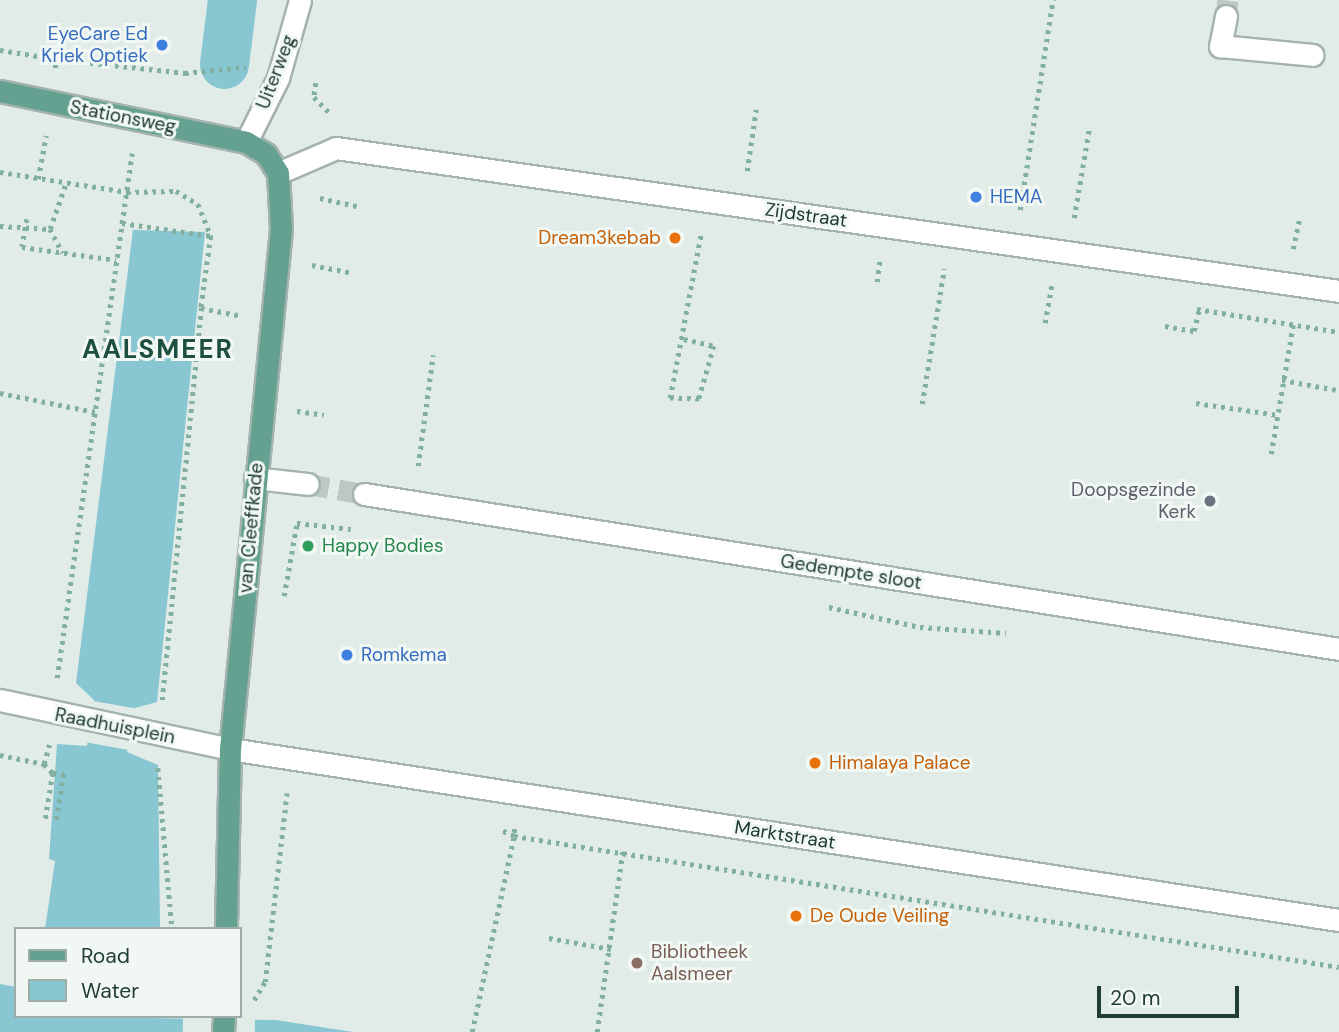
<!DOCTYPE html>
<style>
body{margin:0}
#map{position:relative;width:1339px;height:1032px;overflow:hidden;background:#e1ebe7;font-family:"DM Sans",sans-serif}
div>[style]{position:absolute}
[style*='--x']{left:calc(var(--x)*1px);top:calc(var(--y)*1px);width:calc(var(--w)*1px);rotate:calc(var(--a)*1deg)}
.water>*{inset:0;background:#88c6d1}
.pier>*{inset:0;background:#e1ebe7;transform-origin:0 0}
.canal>*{height:49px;margin:-24.5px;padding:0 24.5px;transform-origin:24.5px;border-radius:24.5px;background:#88c6d1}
.minor-tunnel>*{height:21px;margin-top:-10.5px;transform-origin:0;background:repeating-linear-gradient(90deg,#bbc8c3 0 21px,transparent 0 31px)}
.path>*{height:4.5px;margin-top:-2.25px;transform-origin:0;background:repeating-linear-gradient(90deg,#81afa0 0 3.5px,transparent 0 8.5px)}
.roads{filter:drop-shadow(2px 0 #a4b3ae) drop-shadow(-2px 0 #a4b3ae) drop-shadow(0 2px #a4b3ae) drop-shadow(0 -2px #a4b3ae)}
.minor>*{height:21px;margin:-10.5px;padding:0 10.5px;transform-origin:10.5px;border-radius:10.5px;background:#fff}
.major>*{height:21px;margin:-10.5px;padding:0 10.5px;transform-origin:10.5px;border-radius:10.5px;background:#65a191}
.dots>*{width:19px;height:19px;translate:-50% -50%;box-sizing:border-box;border:4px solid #f1f8f4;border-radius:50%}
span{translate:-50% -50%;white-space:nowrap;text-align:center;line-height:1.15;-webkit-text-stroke:6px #f1f8f4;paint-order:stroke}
.shop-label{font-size:19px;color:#366cbe}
.right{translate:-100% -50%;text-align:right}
.left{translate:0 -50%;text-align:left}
.street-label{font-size:19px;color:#213c35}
.food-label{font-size:19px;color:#c56008}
.worship-label{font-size:19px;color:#5b616d}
.leisure-label{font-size:19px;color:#27864d}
.education-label{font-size:19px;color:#785e54}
.district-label{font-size:26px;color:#1d4e42;font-weight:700;letter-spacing:2px}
.legend{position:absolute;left:14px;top:927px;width:228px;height:91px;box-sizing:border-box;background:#f1f8f4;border:2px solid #9eada8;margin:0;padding:9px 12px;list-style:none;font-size:21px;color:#213c35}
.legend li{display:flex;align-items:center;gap:14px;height:35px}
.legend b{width:35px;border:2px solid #9eada8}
.scale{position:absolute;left:1097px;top:986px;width:142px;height:32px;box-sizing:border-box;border:4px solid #213c35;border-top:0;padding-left:9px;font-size:21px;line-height:24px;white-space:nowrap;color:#213c35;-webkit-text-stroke:5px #f1f8f4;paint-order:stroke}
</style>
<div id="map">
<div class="water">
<div style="clip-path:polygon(133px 230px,205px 232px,157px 702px,135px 708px,127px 752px,158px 765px,160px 929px,45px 929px,55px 861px,49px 859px,57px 744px,87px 746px,94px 700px,76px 683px)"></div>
<div style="clip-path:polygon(0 984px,16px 987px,16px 1016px,276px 1020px,353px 1032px,0 1032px)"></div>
</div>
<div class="pier">
<div style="left:93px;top:701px;width:45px;height:42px;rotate:10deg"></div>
<div style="left:183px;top:1016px;width:72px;height:16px;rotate:1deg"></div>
</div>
<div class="canal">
<div style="--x:224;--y:64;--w:64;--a:-82.9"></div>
</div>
<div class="minor-tunnel">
<div style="--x:1226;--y:16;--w:16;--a:-83"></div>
<div style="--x:308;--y:484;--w:57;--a:10.1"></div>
</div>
<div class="path">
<div style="--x:0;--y:50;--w:57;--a:9.1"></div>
<div style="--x:55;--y:68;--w:9;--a:-84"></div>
<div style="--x:56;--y:59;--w:130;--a:6.2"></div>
<div style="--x:185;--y:73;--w:61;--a:-5.6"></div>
<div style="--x:316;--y:83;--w:14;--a:98"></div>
<div style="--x:314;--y:97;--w:23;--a:45"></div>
<div style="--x:747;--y:171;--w:62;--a:-81.6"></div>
<div style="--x:0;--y:172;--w:129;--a:8.9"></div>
<div style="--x:127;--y:192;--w:49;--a:-1.2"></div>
<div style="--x:176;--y:191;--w:26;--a:31"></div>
<div style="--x:198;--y:204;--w:35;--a:68"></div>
<div style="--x:38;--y:179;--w:44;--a:-79.5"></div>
<div style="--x:320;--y:198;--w:42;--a:12.4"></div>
<div style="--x:1020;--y:210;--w:213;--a:-81.1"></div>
<div style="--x:1074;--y:218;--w:90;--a:-80.4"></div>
<div style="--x:27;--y:219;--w:28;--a:100"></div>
<div style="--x:22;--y:247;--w:95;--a:7.9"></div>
<div style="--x:122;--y:223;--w:90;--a:8.3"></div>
<div style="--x:211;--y:236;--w:73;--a:97.9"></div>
<div style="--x:0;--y:226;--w:50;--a:3.4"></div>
<div style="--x:50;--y:229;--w:49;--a:-70.8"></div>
<div style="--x:50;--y:229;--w:27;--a:62"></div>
<div style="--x:1293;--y:249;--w:29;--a:-78"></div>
<div style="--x:312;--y:265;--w:38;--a:11"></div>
<div style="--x:877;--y:282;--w:23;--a:-83"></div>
<div style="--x:1197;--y:309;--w:144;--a:9.2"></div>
<div style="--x:1045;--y:323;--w:41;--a:-80.1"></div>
<div style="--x:1165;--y:326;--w:29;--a:10"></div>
<div style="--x:1194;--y:331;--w:22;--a:-77"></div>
<div style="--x:684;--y:339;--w:31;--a:13"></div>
<div style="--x:714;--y:346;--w:55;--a:105.8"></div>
<div style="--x:699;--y:399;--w:29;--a:-178"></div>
<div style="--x:670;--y:398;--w:167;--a:-79.3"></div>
<div style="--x:1282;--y:380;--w:56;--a:10.3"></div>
<div style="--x:0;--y:393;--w:97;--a:11.3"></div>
<div style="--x:1196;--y:403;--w:83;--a:8.3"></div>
<div style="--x:922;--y:404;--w:137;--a:-80.7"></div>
<div style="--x:297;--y:411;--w:27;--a:8"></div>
<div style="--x:1271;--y:454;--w:131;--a:-80.3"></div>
<div style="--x:418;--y:466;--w:112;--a:-82.3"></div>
<div style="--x:297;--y:523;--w:54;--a:6.3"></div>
<div style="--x:284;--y:596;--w:75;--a:-80"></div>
<div style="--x:829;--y:607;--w:93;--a:12.4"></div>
<div style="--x:920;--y:627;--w:86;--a:4"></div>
<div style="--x:57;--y:678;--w:530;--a:-81.87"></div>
<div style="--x:162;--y:700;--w:394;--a:-84.3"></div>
<div style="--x:201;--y:308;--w:38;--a:11"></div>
<div style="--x:0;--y:755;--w:45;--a:11.6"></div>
<div style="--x:44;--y:764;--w:20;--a:-75"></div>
<div style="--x:44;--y:764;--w:13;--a:45"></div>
<div style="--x:53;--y:773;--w:50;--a:99.3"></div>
<div style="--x:158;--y:768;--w:162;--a:85"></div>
<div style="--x:53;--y:773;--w:11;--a:5"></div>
<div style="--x:64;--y:774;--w:50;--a:99.3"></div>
<div style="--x:515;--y:829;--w:7;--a:98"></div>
<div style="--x:514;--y:836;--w:835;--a:9.02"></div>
<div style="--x:549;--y:938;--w:63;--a:10.1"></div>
<div style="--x:254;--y:1000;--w:21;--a:-59"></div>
<div style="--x:265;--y:982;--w:190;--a:-83.4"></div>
<div style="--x:472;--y:1032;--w:200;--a:-77.9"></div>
<div style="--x:514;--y:836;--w:15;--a:-157"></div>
<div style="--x:597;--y:1032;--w:184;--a:-81.9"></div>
</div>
<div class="roads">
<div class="minor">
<div style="--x:1226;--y:16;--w:31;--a:101"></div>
<div style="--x:1220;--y:46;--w:93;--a:5.5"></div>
<div style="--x:246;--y:142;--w:72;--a:-63.4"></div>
<div style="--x:278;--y:78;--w:81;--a:-74.2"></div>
<div style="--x:278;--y:173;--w:63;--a:-23.3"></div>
<div style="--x:336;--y:148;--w:1013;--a:8.11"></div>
<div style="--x:255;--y:478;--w:53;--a:6.5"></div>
<div style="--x:364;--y:494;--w:987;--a:9.03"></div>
<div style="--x:0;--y:700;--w:235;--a:12"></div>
<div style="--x:230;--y:749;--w:1122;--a:8.77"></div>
</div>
<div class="major">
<div style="--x:0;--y:91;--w:251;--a:11.7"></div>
<div style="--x:246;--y:142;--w:23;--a:31"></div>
<div style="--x:266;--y:154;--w:22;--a:58"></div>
<div style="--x:278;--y:173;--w:56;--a:86.9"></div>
<div style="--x:281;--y:229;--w:522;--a:95.6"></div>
<div style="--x:230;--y:749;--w:180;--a:91.3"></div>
<div style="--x:223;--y:1032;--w:16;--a:-86"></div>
</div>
</div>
<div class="dots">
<div style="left:162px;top:45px;background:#3f7fe0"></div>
<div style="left:976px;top:197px;background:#3f7fe0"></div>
<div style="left:675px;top:238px;background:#e8710a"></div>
<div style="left:1210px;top:501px;background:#6b7280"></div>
<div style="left:308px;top:546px;background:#2e9e5b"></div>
<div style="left:347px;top:655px;background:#3f7fe0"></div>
<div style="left:815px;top:763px;background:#e8710a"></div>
<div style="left:796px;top:916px;background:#e8710a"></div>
<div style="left:637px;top:963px;background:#8d6e63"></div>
</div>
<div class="shop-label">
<span class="right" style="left:148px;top:45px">EyeCare Ed<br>Kriek Optiek</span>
<span class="left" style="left:990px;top:197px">HEMA</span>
<span class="left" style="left:361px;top:655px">Romkema</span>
</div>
<div class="street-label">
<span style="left:276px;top:72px;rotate:-69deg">Uiterweg</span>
<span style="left:123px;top:117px;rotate:11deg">Stationsweg</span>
<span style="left:806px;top:215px;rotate:8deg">Zijdstraat</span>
<span style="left:251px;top:528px;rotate:-85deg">van Cleeffkade</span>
<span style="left:851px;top:572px;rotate:9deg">Gedempte sloot</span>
<span style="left:115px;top:726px;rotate:11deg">Raadhuisplein</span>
<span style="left:785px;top:835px;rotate:9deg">Marktstraat</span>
</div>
<div class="food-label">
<span class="right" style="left:661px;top:238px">Dream3kebab</span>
<span class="left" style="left:829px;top:763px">Himalaya Palace</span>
<span class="left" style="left:810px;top:916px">De Oude Veiling</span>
</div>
<div class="worship-label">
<span class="right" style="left:1196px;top:501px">Doopsgezinde<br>Kerk</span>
</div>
<div class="leisure-label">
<span class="left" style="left:322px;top:546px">Happy Bodies</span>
</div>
<div class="education-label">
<span class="left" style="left:651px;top:963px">Bibliotheek<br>Aalsmeer</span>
</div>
<div class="district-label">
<span style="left:158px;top:350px">AALSMEER</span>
</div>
<ul class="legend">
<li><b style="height:9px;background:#65a191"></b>Road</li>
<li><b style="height:19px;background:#88c6d1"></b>Water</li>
</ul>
<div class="scale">20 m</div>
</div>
